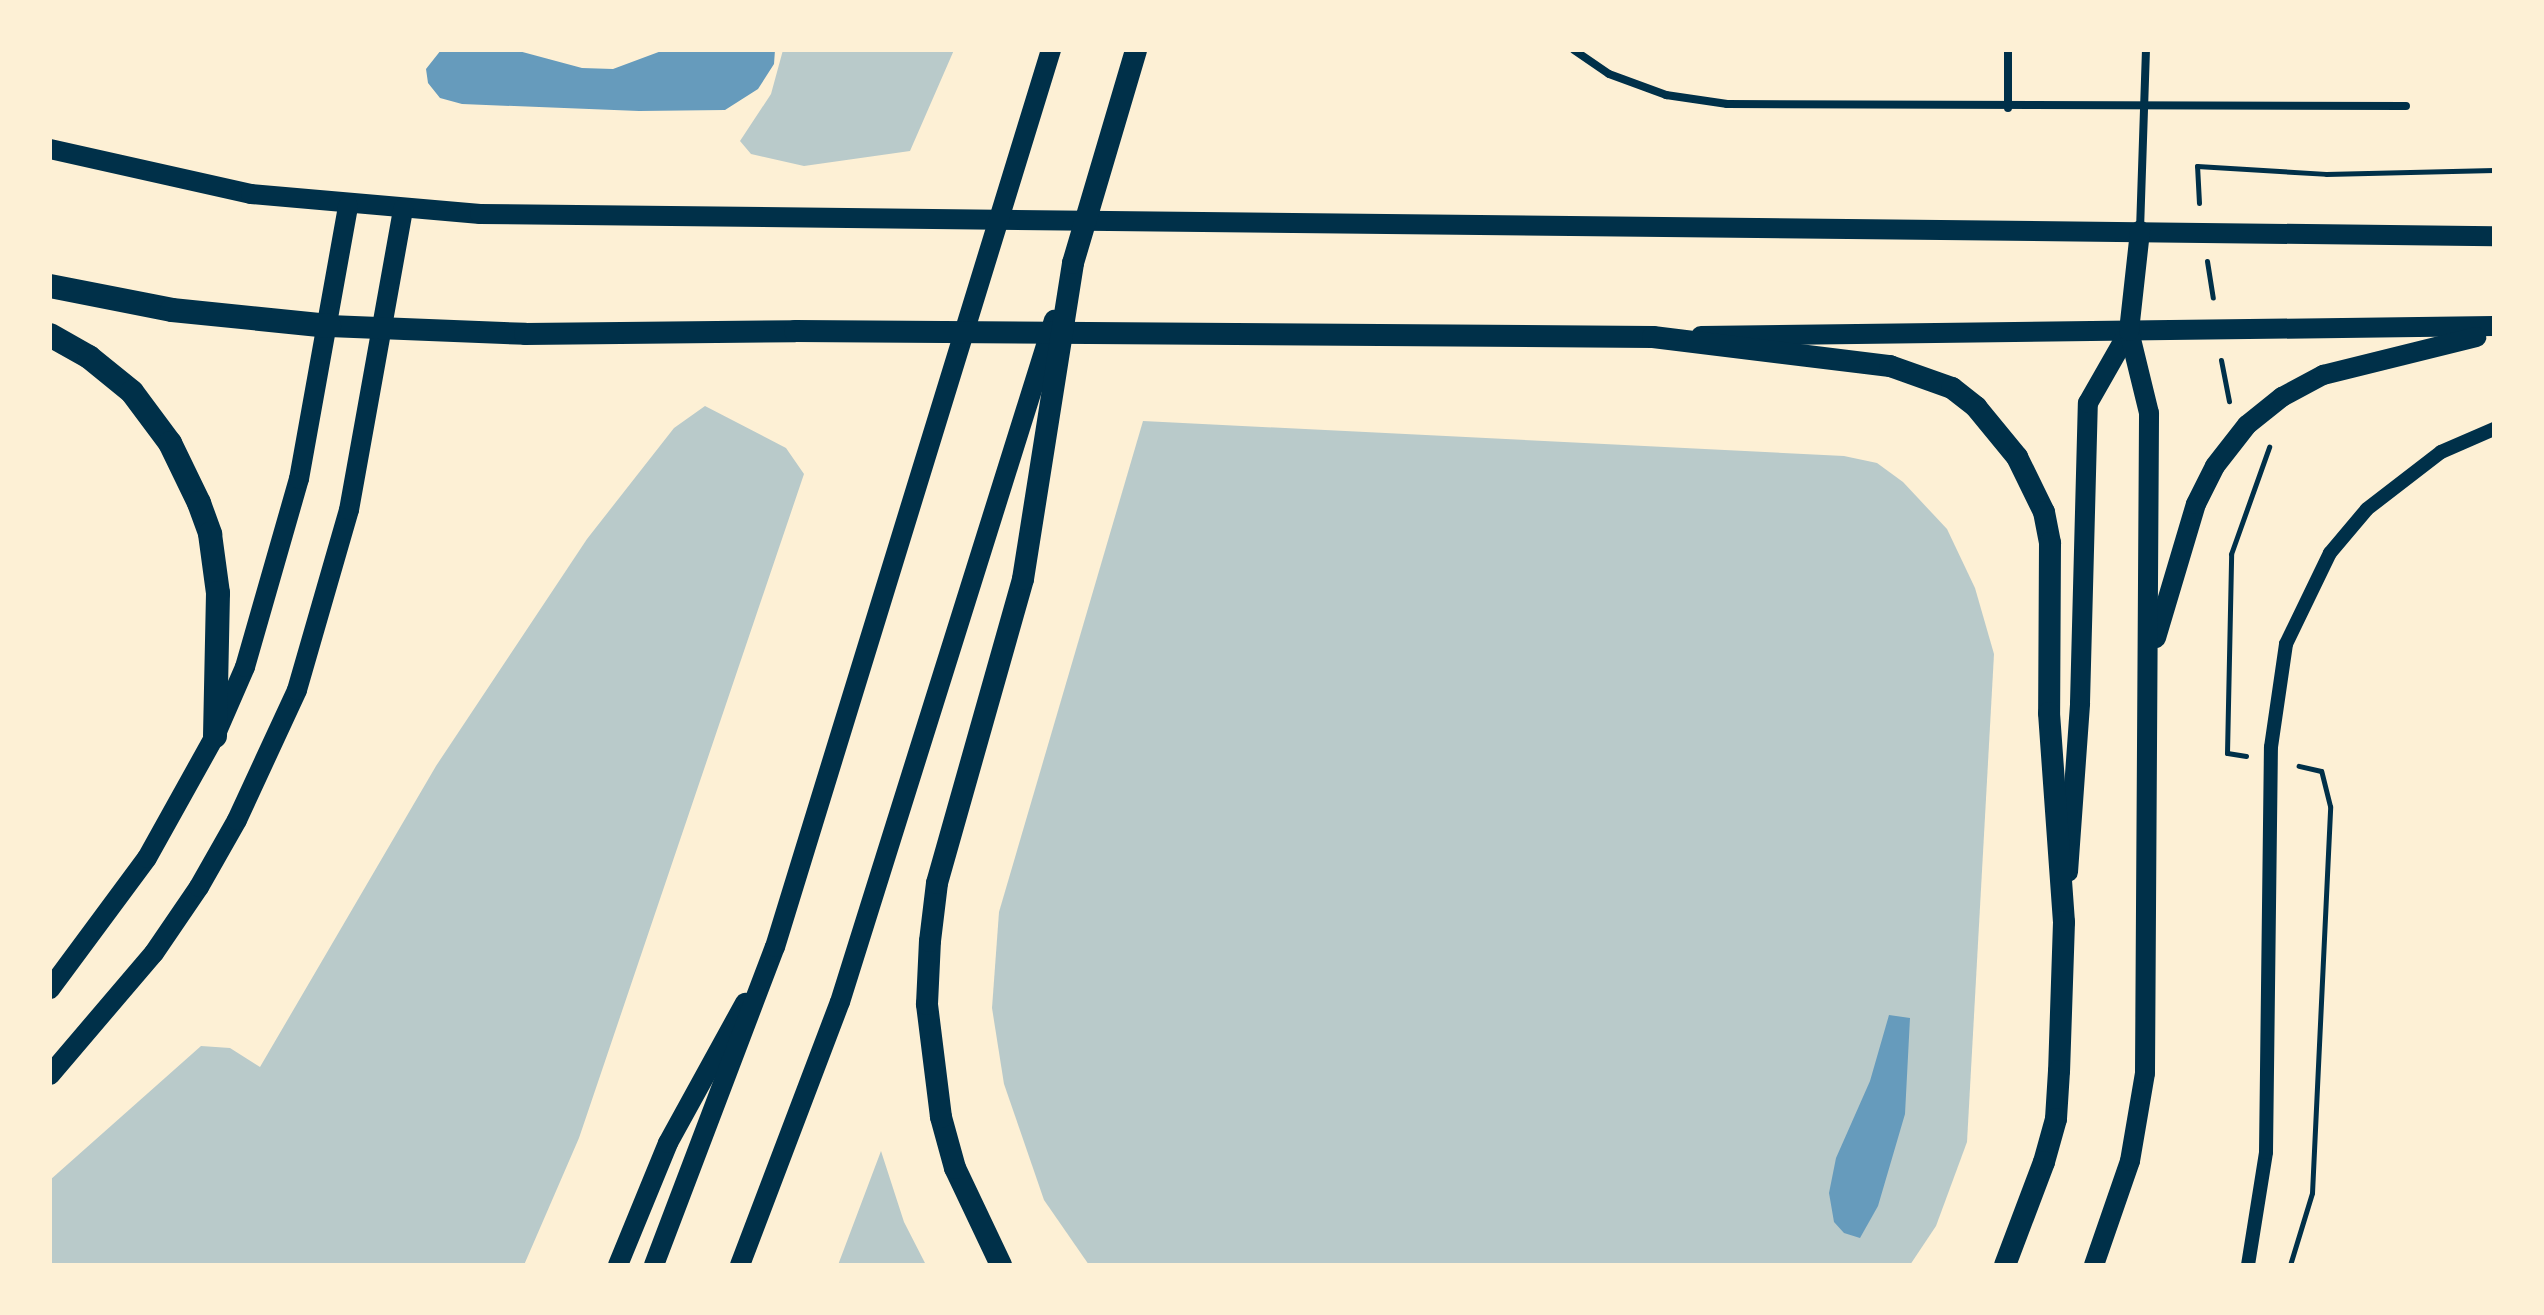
<!DOCTYPE html>
<style>
body{margin:0}
#map{position:relative;width:2544px;height:1315px;overflow:hidden;background:#fdf0d5;font-family:"DejaVu Sans",sans-serif}
div>[style]{position:absolute}
[style*='--x']{left:calc(var(--x)*1px);top:calc(var(--y)*1px);width:calc(var(--w)*1px);rotate:calc(var(--a)*1deg)}
.green>*{inset:0;background:#b9caca}
.water>*{inset:0;background:#669bbc}
.path>*{height:5px;margin:-2.5px;padding:0 2.5px;transform-origin:2.5px;border-radius:2.5px;background:#003049}
.minor>*{height:8px;margin:-4px;padding:0 4px;transform-origin:4px;border-radius:4px;background:#003049}
.tertiary>*{height:14px;margin:-7px;padding:0 7px;transform-origin:7px;border-radius:7px;background:#003049}
.primary>*{height:20px;margin:-10px;padding:0 10px;transform-origin:10px;border-radius:10px;background:#003049}
.trunk>*{height:22px;margin:-11px;padding:0 11px;transform-origin:11px;border-radius:11px;background:#003049}
.motorway>*{height:24px;margin:-12px;padding:0 12px;transform-origin:12px;border-radius:12px;background:#003049}
span{translate:-50% -50%;white-space:nowrap;text-align:center;line-height:1.15;-webkit-text-stroke:8px #fdf0d5;paint-order:stroke}
.frame{position:absolute;inset:0;border:52px solid #fdf0d5;pointer-events:none}
</style>
<div id="map">
<div class="green">
<div style="clip-path:polygon(783px 50px,954px 50px,910px 151px,804px 166px,751px 154px,740px 141px,771px 94px)"></div>
<div style="clip-path:polygon(705px 406px,786px 448px,804px 474px,579px 1138px,524px 1265px,50px 1265px,50px 1180px,201px 1046px,230px 1048px,260px 1067px,436px 766px,587px 539px,674px 428px)"></div>
<div style="clip-path:polygon(1143px 421px,1844px 456px,1877px 463px,1903px 482px,1947px 529px,1975px 588px,1994px 654px,1967px 1142px,1936px 1226px,1910px 1265px,1089px 1265px,1044px 1200px,1004px 1084px,992px 1008px,999px 912px)"></div>
<div style="clip-path:polygon(881px 1151px,904px 1222px,926px 1265px,838px 1265px)"></div>
</div>
<div class="water">
<div style="clip-path:polygon(441px 50px,515px 50px,582px 68px,613px 69px,664px 50px,775px 50px,774px 64px,758px 89px,725px 110px,639px 111px,462px 104px,440px 98px,428px 83px,426px 69px)"></div>
<div style="clip-path:polygon(1889px 1015px,1910px 1018px,1905px 1114px,1878px 1206px,1860px 1238px,1844px 1233px,1834px 1222px,1829px 1193px,1836px 1158px,1870px 1081px)"></div>
</div>
<div class="path">
<div style="--x:2199;--y:203;--w:37;--a:-93"></div>
<div style="--x:2197;--y:166;--w:129;--a:3.5"></div>
<div style="--x:2326;--y:174;--w:168;--a:-1.4"></div>
<div style="--x:2207;--y:261;--w:37;--a:81"></div>
<div style="--x:2221;--y:360;--w:42;--a:79"></div>
<div style="--x:2246;--y:756;--w:19;--a:-171"></div>
<div style="--x:2227;--y:753;--w:199;--a:-88.8"></div>
<div style="--x:2231;--y:554;--w:114;--a:-70.4"></div>
<div style="--x:2290;--y:1265;--w:75;--a:-73"></div>
<div style="--x:2312;--y:1193;--w:387;--a:-87.3"></div>
<div style="--x:2330;--y:806;--w:36;--a:-104"></div>
<div style="--x:2321;--y:771;--w:23;--a:-167"></div>
</div>
<div class="minor">
<div style="--x:1574;--y:50;--w:42;--a:34.4"></div>
<div style="--x:1609;--y:74;--w:61;--a:20.2"></div>
<div style="--x:1666;--y:95;--w:62;--a:8.4"></div>
<div style="--x:1727;--y:104;--w:679;--a:0.17"></div>
<div style="--x:2008;--y:108;--w:58;--a:-90"></div>
<div style="--x:2140;--y:230;--w:180;--a:-88.1"></div>
</div>
<div class="tertiary">
<div style="--x:2248;--y:1265;--w:114;--a:-80.9"></div>
<div style="--x:2266;--y:1152;--w:405;--a:-89.3"></div>
<div style="--x:2271;--y:747;--w:104;--a:-81.7"></div>
<div style="--x:2286;--y:644;--w:101;--a:-64.2"></div>
<div style="--x:2330;--y:553;--w:57;--a:-49.9"></div>
<div style="--x:2367;--y:509;--w:93;--a:-37.6"></div>
<div style="--x:2441;--y:452;--w:58;--a:-23.5"></div>
</div>
<div class="primary">
<div style="--x:50;--y:149;--w:206;--a:12.6"></div>
<div style="--x:251;--y:194;--w:230;--a:5"></div>
<div style="--x:480;--y:214;--w:2014;--a:0.63"></div>
<div style="--x:1701;--y:336;--w:793;--a:-0.72"></div>
<div style="--x:2156;--y:638;--w:140;--a:-73.4"></div>
<div style="--x:2196;--y:504;--w:42;--a:-63.4"></div>
<div style="--x:2215;--y:466;--w:52;--a:-52"></div>
<div style="--x:2247;--y:425;--w:45;--a:-38.7"></div>
<div style="--x:2282;--y:397;--w:47;--a:-28.2"></div>
<div style="--x:2323;--y:375;--w:158;--a:-13.9"></div>
<div style="--x:2068;--y:872;--w:169;--a:-85.9"></div>
<div style="--x:2080;--y:703;--w:300;--a:-88.5"></div>
<div style="--x:2088;--y:403;--w:83;--a:-60.3"></div>
<div style="--x:50;--y:989;--w:163;--a:-53.5"></div>
<div style="--x:147;--y:858;--w:140;--a:-60.9"></div>
<div style="--x:215;--y:736;--w:75;--a:-66.5"></div>
<div style="--x:245;--y:667;--w:196;--a:-74"></div>
<div style="--x:299;--y:479;--w:277;--a:-79.8"></div>
<div style="--x:50;--y:1075;--w:160;--a:-49.6"></div>
<div style="--x:154;--y:953;--w:80;--a:-55.7"></div>
<div style="--x:199;--y:887;--w:77;--a:-60.4"></div>
<div style="--x:237;--y:820;--w:143;--a:-65.2"></div>
<div style="--x:297;--y:690;--w:187;--a:-73.9"></div>
<div style="--x:349;--y:510;--w:306;--a:-79.8"></div>
<div style="--x:618;--y:1265;--w:132;--a:-67.7"></div>
<div style="--x:668;--y:1143;--w:160;--a:-61.2"></div>
<div style="--x:654;--y:1265;--w:340;--a:-69.2"></div>
<div style="--x:775;--y:947;--w:939;--a:-72.9"></div>
<div style="--x:740;--y:1265;--w:281;--a:-69.2"></div>
<div style="--x:840;--y:1002;--w:715;--a:-72.58"></div>
<div style="--x:2094;--y:1265;--w:110;--a:-70.9"></div>
<div style="--x:2130;--y:1161;--w:89;--a:-80.3"></div>
<div style="--x:2145;--y:1073;--w:660;--a:-89.65"></div>
<div style="--x:2149;--y:413;--w:84;--a:-103.7"></div>
<div style="--x:2129;--y:331;--w:101;--a:-83.7"></div>
</div>
<div class="trunk">
<div style="--x:329;--y:326;--w:196;--a:2.3"></div>
<div style="--x:525;--y:334;--w:270;--a:-0.6"></div>
<div style="--x:795;--y:331;--w:858;--a:0.4"></div>
<div style="--x:1653;--y:337;--w:239;--a:7"></div>
<div style="--x:1890;--y:366;--w:66;--a:19.5"></div>
<div style="--x:1952;--y:388;--w:31;--a:38"></div>
<div style="--x:1976;--y:407;--w:65;--a:50.6"></div>
<div style="--x:2017;--y:457;--w:61;--a:63.9"></div>
<div style="--x:2044;--y:512;--w:32;--a:79"></div>
<div style="--x:2050;--y:543;--w:170;--a:90.3"></div>
<div style="--x:2049;--y:713;--w:210;--a:85.9"></div>
<div style="--x:2064;--y:922;--w:149;--a:91.9"></div>
<div style="--x:2059;--y:1071;--w:48;--a:93.6"></div>
<div style="--x:2056;--y:1119;--w:45;--a:105.6"></div>
<div style="--x:2044;--y:1162;--w:110;--a:110.7"></div>
<div style="--x:1001;--y:1265;--w:107;--a:-115.4"></div>
<div style="--x:955;--y:1168;--w:53;--a:-105.4"></div>
<div style="--x:941;--y:1117;--w:114;--a:-97.1"></div>
<div style="--x:927;--y:1004;--w:63;--a:-87.3"></div>
<div style="--x:930;--y:941;--w:58;--a:-83.1"></div>
<div style="--x:937;--y:883;--w:316;--a:-74.2"></div>
<div style="--x:1023;--y:579;--w:320;--a:-81"></div>
<div style="--x:1073;--y:263;--w:222;--a:-73.5"></div>
</div>
<div class="motorway">
<div style="--x:50;--y:286;--w:124;--a:11.1"></div>
<div style="--x:172;--y:310;--w:158;--a:5.8"></div>
<div style="--x:50;--y:335;--w:45;--a:29.4"></div>
<div style="--x:89;--y:357;--w:55;--a:39.1"></div>
<div style="--x:132;--y:392;--w:64;--a:53.3"></div>
<div style="--x:170;--y:443;--w:67;--a:64.2"></div>
<div style="--x:199;--y:503;--w:33;--a:70"></div>
<div style="--x:210;--y:534;--w:60;--a:82.3"></div>
<div style="--x:218;--y:593;--w:143;--a:91.2"></div>
</div>
<div class="frame"></div>
</div>
